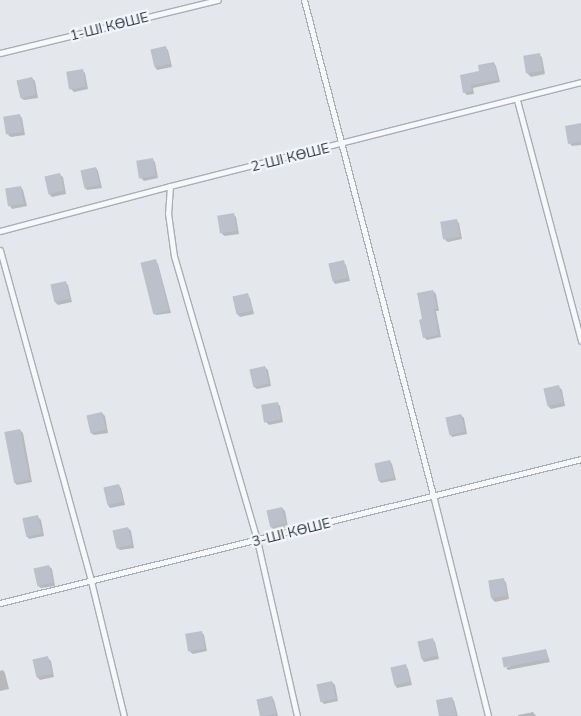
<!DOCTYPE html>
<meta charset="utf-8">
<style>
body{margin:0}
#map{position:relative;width:581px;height:716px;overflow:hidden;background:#e4e7ec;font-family:Mulish,sans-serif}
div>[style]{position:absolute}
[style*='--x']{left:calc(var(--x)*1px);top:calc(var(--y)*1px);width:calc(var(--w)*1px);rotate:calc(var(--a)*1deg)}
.shadow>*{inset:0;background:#0003}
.building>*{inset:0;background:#bbc0ca;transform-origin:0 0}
.roads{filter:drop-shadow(1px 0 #a9aeb7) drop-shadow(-1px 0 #a9aeb7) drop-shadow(0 1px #a9aeb7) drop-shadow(0 -1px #a9aeb7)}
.lane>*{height:5px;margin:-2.5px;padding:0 2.5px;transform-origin:2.5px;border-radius:2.5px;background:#f7f8fa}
span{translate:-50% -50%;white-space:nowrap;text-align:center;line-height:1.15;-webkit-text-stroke:4.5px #f4f6f9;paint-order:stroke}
.street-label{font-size:14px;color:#2b3445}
</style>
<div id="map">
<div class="shadow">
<div style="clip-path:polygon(166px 48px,168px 50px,172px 67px,157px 70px,155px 67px)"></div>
<div style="clip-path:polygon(539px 55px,542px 57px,545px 74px,531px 77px,528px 74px,525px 58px)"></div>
<div style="clip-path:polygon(494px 63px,496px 66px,500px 82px,473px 88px,474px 94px,467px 95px,464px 92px,481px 72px)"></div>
<div style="clip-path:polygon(82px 70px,85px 73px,88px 89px,74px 92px,71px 89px)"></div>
<div style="clip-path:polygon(32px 78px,35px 81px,38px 98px,24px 100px,21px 98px)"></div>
<div style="clip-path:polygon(19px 115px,22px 118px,25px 135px,11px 137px,8px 135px)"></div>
<div style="clip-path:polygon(581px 125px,581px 145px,572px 146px,570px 144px)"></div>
<div style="clip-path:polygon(152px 159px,155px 162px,158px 178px,144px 181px,141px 178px)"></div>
<div style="clip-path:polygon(96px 168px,98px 171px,102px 188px,87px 190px,85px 188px)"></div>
<div style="clip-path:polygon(60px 175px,63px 177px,66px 194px,52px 197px,49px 194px)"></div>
<div style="clip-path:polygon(21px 187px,23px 190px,27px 206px,12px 209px,10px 206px)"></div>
<div style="clip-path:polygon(233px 214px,236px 217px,239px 234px,225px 236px,222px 234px)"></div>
<div style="clip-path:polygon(456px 220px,459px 223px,462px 239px,448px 242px,445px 240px)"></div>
<div style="clip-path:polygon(156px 261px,158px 264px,171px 313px,156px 315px,154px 313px)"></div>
<div style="clip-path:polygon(343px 262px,346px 265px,350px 281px,335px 284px,333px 281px)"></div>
<div style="clip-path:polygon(66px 283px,68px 285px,72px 302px,58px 305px,55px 302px)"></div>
<div style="clip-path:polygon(433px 291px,436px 294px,439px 311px,436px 311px,441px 337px,427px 340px,424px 337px,424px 320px)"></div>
<div style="clip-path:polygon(248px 295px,250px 298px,254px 314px,240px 317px,237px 314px)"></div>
<div style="clip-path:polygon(265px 367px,268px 370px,271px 386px,257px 389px,254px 387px)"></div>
<div style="clip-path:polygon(559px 387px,562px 390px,565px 406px,551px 409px,548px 406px)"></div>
<div style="clip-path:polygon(277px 403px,280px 406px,283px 422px,269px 425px,266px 422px)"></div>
<div style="clip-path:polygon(102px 413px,105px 416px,108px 433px,94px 435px,91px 433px)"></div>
<div style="clip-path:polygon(461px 415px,464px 418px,467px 434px,452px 437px,450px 434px)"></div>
<div style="clip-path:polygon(20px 430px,23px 433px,32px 482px,17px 485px,15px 483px)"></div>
<div style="clip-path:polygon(390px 461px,392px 464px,396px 480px,381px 483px,379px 480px)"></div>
<div style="clip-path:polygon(119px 486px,121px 488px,125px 505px,110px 508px,108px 505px,104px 488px)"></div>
<div style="clip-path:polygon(282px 508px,285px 511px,288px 527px,274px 530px,271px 527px)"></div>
<div style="clip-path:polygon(38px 517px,41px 520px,44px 536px,29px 539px,27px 536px)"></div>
<div style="clip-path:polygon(128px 528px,131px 531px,134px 548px,120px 550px,117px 548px)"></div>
<div style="clip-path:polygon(49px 566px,52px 569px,55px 586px,41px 588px,38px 586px)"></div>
<div style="clip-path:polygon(503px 580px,506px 582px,509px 599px,495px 602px,492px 599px)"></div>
<div style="clip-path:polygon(201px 632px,204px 635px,207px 651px,193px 654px,190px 652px)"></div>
<div style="clip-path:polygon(433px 640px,435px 642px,439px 659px,424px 662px,422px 659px)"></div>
<div style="clip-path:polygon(546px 650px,550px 662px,508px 670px,506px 668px)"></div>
<div style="clip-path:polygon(48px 658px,51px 661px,54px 677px,40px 680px,37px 677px)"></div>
<div style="clip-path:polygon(406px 666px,408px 669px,412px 685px,397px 688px,395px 685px)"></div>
<div style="clip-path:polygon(3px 670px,5px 673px,9px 689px,0 691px,0 671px)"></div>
<div style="clip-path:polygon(332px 682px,335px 685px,338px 701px,324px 704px,321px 701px)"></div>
<div style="clip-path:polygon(272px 697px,274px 700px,278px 716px,260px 716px,257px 700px)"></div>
<div style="clip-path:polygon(452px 698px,454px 701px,458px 716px,440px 716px,437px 701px)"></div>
<div style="clip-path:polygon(533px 712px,536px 716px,518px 716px,518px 715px)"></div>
</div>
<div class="building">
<div style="left:166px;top:46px;width:18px;height:16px;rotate:77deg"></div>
<div style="left:540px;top:53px;width:18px;height:17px;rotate:81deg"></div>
<div style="clip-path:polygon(494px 62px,498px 80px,471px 85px,472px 91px,463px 93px,460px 75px,479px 71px,478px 65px)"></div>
<div style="left:83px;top:69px;width:18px;height:17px;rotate:81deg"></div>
<div style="left:32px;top:77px;width:18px;height:16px;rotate:77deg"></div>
<div style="left:20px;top:114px;width:18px;height:17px;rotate:81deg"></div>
<div style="clip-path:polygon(581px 123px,581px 142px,568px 144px,565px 126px)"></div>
<div style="left:153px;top:158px;width:18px;height:17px;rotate:81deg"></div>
<div style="left:96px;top:167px;width:18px;height:16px;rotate:77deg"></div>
<div style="left:60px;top:173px;width:18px;height:16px;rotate:77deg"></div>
<div style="left:21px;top:186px;width:18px;height:16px;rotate:81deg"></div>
<div style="left:234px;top:213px;width:18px;height:17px;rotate:81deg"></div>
<div style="left:457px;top:219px;width:18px;height:17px;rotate:81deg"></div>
<div style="left:156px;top:259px;width:53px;height:16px;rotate:76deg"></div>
<div style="left:344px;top:260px;width:18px;height:16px;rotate:77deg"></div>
<div style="left:66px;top:281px;width:18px;height:16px;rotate:77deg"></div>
<div style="clip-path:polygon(433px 290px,437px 308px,434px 309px,439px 335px,423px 338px,419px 320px,422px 319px,417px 293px)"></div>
<div style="left:248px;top:293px;width:18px;height:16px;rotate:77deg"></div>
<div style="left:265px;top:366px;width:18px;height:16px;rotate:77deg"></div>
<div style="left:559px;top:385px;width:18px;height:16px;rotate:77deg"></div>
<div style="left:278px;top:402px;width:18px;height:17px;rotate:81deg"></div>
<div style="left:102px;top:412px;width:18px;height:16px;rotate:77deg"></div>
<div style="left:461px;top:414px;width:18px;height:16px;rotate:77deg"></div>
<div style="left:20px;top:429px;width:52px;height:16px;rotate:79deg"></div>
<div style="left:390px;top:460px;width:18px;height:16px;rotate:77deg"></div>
<div style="left:119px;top:484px;width:18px;height:16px;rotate:77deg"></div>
<div style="left:282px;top:507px;width:17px;height:16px;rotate:77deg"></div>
<div style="left:38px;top:515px;width:19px;height:16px;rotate:78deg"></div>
<div style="left:128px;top:527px;width:18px;height:16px;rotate:77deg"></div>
<div style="left:49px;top:565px;width:18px;height:16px;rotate:77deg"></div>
<div style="left:504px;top:578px;width:18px;height:16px;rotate:81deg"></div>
<div style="left:202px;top:631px;width:18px;height:17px;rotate:81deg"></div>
<div style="left:433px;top:638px;width:18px;height:16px;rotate:77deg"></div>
<div style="left:546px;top:649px;width:10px;height:45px;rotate:79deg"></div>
<div style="left:48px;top:656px;width:18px;height:16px;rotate:77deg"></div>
<div style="left:406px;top:664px;width:18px;height:16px;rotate:77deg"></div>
<div style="left:332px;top:681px;width:18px;height:16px;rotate:77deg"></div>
<div style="left:272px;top:696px;width:18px;height:16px;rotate:77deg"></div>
<div style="clip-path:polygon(452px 697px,456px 715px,439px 716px,436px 700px)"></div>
</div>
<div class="roads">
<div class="lane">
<div style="--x:304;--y:0;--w:512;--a:75.39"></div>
<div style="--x:433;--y:495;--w:228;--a:76"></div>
<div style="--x:0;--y:53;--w:224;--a:-13.7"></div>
<div style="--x:517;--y:100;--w:249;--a:75.1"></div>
<div style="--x:170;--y:186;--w:27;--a:94"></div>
<div style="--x:168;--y:213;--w:43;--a:82.1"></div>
<div style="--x:174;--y:256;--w:296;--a:73.7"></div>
<div style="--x:257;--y:540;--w:180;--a:77.2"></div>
<div style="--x:0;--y:231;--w:176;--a:-14.8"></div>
<div style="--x:170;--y:186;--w:424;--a:-14.2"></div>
<div style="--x:0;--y:250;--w:343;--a:74.6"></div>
<div style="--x:91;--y:581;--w:139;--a:76.3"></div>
<div style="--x:0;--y:603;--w:599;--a:-13.92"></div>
</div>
</div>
<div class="street-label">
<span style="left:109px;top:26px;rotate:-14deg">1-ШІ КӨШЕ</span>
<span style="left:290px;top:157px;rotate:-14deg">2-ШІ КӨШЕ</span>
<span style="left:291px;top:532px;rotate:-14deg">3-ШІ КӨШЕ</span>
</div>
</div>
